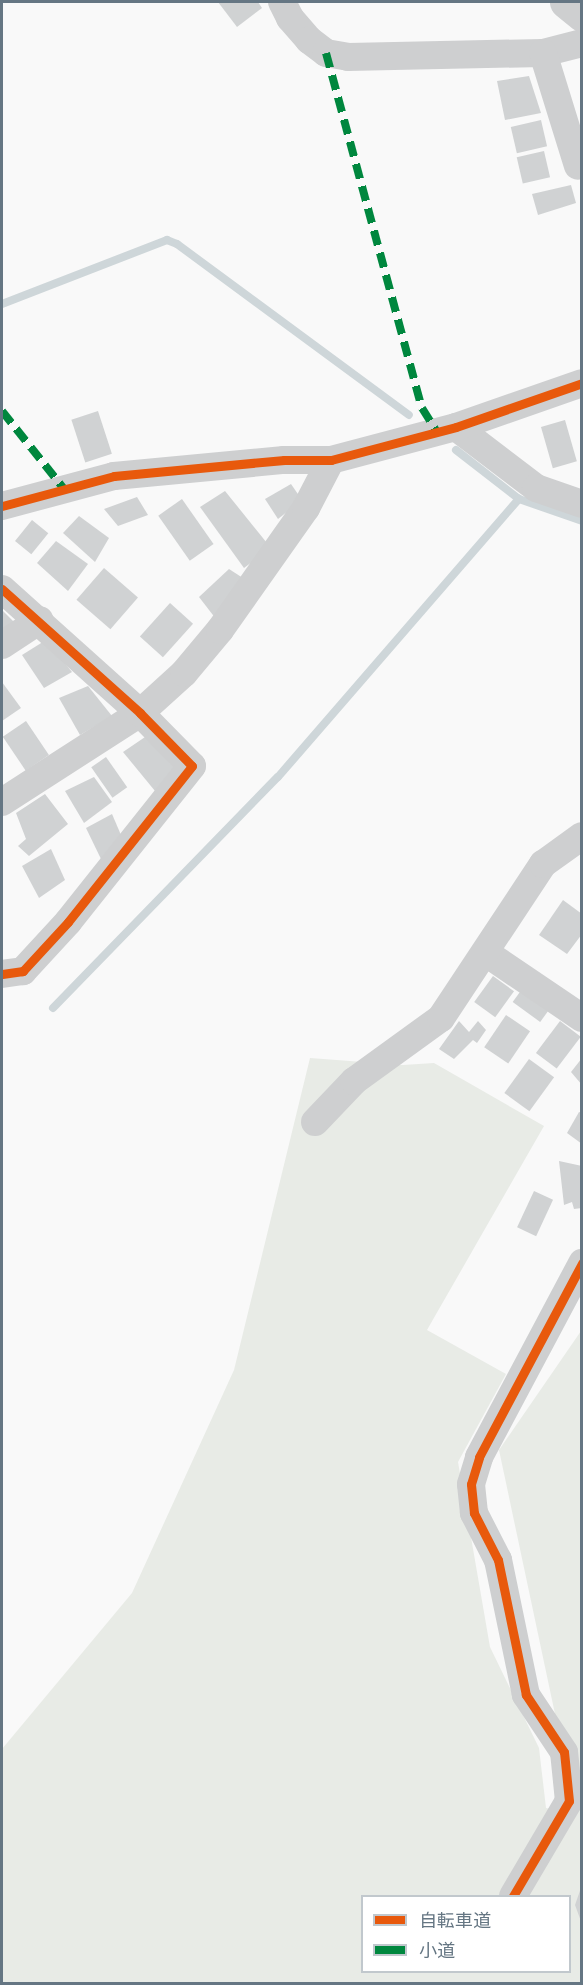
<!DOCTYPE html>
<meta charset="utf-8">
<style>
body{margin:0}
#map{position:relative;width:583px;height:1985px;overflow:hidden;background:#f9f9f9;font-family:Overpass,"Noto Sans JP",sans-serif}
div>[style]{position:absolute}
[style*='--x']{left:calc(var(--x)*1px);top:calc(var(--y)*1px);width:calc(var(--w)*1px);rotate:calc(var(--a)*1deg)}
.green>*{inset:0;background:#e8ebe6}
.stream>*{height:8px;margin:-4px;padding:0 4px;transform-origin:4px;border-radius:4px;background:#ced6d9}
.building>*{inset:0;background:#d0d2d3;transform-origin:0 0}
.minor>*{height:28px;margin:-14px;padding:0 14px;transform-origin:14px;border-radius:14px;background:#cecfd0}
.tertiary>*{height:33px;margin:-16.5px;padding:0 16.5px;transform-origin:16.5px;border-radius:16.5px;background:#cecfd0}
.quiet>*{height:8px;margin-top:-4px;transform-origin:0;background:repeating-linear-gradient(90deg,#00873e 0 15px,transparent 0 23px)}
.cycleway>*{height:9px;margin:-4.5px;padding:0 4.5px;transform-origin:4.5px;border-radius:4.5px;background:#e8590c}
span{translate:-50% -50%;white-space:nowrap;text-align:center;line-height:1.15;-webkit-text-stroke:6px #fff;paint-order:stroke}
.frame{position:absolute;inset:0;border:3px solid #657683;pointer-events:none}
.legend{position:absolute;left:361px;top:1895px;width:210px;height:78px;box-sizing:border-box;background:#fff;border:2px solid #c1c8cd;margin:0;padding:8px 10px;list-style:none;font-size:18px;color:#657683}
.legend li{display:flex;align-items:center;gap:12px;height:30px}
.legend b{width:30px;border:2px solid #c1c8cd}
</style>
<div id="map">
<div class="green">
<div style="clip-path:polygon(evenodd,310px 1058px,403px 1065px,434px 1063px,544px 1126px,427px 1330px,506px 1374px,458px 1462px,490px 1647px,539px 1748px,546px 1808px,576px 1813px,499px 1450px,581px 1331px,581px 1983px,2px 1984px,2px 1749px,132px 1593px,234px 1370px,310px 1058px,362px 1896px,570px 1896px,570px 1972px,362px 1972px,362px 1896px)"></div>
</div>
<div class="stream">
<div style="--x:2;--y:304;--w:177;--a:-21.2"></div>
<div style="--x:167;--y:240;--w:11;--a:22"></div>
<div style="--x:177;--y:244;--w:288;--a:36.4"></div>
<div style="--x:456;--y:450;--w:80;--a:37.9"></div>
<div style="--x:519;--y:499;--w:67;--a:19.2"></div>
<div style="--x:53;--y:1008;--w:322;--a:-45.8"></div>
<div style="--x:278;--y:777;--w:368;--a:-49.1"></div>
</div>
<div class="building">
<div style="clip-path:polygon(218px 2px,258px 2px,262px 8px,237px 27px)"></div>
<div style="clip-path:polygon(529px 76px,541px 113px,505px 120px,497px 81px)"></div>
<div style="left:541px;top:120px;width:27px;height:31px;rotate:77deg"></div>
<div style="left:544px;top:151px;width:27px;height:28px;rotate:77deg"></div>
<div style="clip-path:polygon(571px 185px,576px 203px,538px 215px,532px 194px)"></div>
<div style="left:98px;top:411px;width:45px;height:28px;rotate:72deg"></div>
<div style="left:565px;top:420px;width:43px;height:25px;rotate:74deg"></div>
<div style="clip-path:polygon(291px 484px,302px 500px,278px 519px,265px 499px)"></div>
<div style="clip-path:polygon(225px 491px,271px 548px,244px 568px,200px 507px)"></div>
<div style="clip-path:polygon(137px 497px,148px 515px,118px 526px,104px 509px)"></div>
<div style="left:182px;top:499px;width:55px;height:29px;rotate:55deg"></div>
<div style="clip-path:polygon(79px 516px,109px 538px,95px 562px,63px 533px)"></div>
<div style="left:32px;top:520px;width:21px;height:27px;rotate:39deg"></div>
<div style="clip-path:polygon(56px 541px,88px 564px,68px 591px,37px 563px)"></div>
<div style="left:104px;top:568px;width:45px;height:42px;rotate:41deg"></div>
<div style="clip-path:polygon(229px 569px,246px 580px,216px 619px,199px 597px)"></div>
<div style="left:170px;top:603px;width:31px;height:45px;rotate:42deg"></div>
<div style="clip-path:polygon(2px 610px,16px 624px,2px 637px)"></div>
<div style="clip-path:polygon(46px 640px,72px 672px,44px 688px,22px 655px)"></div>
<div style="clip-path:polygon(2px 682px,21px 708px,2px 721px)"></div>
<div style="clip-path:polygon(88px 686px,112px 716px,80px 735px,59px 698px)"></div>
<div style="left:26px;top:721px;width:41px;height:28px;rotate:56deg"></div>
<div style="clip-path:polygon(148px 735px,177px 768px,155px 791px,123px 752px)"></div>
<div style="left:106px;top:757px;width:37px;height:18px;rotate:55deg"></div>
<div style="clip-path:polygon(94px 777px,112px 802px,84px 823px,65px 791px)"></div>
<div style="clip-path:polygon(45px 794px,68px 824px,29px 856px,18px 846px,26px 839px,16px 813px)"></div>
<div style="clip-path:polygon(112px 814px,124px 842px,101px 859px,86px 828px)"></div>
<div style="clip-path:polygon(51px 849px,65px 880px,39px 898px,22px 866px)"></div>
<div style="clip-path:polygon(563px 900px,582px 914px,582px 934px,567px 954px,539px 935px)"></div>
<div style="left:493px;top:976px;width:26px;height:32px;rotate:36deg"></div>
<div style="left:525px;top:985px;width:34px;height:21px;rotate:36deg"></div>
<div style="left:506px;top:1015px;width:29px;height:39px;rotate:34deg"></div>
<div style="clip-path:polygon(459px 1021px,469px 1032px,478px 1021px,486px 1030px,477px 1043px,473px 1040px,454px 1059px,439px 1049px)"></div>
<div style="left:560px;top:1021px;width:26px;height:40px;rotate:37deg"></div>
<div style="clip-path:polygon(582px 1058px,582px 1085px,571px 1072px)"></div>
<div style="left:529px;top:1059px;width:31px;height:42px;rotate:36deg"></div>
<div style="clip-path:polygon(579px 1112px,582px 1113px,582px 1144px,567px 1133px)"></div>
<div style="clip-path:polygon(559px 1161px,582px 1166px,582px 1208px,574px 1209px,572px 1202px,564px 1205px)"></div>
<div style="left:534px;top:1191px;width:21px;height:40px;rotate:25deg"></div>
<div style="clip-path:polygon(582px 1885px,582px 1924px,575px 1905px)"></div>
</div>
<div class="minor">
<div style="--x:282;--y:2;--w:18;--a:63"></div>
<div style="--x:290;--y:18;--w:29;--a:49"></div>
<div style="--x:309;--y:40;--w:21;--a:37"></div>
<div style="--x:326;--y:53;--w:22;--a:10"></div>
<div style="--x:348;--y:57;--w:195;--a:-1.2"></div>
<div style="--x:543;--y:53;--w:40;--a:-14.4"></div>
<div style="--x:543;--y:53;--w:118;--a:72.8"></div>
<div style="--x:456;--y:427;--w:101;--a:37.3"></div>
<div style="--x:536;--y:488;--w:49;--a:19.2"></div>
<div style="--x:2;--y:506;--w:116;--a:-15"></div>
<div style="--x:114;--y:476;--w:171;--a:-5.4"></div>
<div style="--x:284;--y:460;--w:47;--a:0"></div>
<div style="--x:331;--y:460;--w:129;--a:-14.8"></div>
<div style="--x:456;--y:427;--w:133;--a:-19.2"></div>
<div style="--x:2;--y:589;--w:186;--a:41.9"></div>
<div style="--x:140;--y:713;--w:74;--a:45.5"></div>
<div style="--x:192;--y:766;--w:199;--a:128.5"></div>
<div style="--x:68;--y:922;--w:67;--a:132.6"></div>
<div style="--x:23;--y:971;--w:21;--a:172"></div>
<div style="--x:2;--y:645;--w:45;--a:-33.3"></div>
<div style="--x:2;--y:802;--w:164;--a:-32.8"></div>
<div style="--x:140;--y:713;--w:59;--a:-42.3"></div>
<div style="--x:184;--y:673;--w:56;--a:-50.1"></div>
<div style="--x:220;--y:630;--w:149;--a:-54.8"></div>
<div style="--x:306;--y:508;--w:54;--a:-62.5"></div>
<div style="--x:486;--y:953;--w:116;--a:34.1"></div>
<div style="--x:315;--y:1122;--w:57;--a:-46.4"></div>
<div style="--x:354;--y:1081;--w:107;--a:-35.9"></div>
<div style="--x:441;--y:1018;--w:185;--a:-56.5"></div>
<div style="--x:543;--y:864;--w:48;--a:-35.7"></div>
<div style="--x:513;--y:1896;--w:110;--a:-59.5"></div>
<div style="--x:569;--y:1801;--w:49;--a:-95.8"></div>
<div style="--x:564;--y:1752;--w:69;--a:-123.7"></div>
<div style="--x:526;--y:1695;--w:138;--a:-101.7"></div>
<div style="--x:498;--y:1560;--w:53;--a:-117.1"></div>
<div style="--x:474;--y:1513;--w:29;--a:-96"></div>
<div style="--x:471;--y:1484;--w:28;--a:-73"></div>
<div style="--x:479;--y:1457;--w:220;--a:-62"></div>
</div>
<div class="tertiary">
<div style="--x:566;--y:2;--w:21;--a:39"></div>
</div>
<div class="quiet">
<div style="--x:326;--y:53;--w:368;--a:74.9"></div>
<div style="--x:422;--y:408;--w:28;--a:58"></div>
<div style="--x:2;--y:411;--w:100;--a:51.5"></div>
</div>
<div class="cycleway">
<div style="--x:2;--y:506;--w:116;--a:-15"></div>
<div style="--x:114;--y:476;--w:171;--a:-5.4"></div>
<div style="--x:284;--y:460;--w:47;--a:0"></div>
<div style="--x:331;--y:460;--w:129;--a:-14.8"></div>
<div style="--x:456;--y:427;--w:133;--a:-19.2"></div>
<div style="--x:2;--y:589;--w:186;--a:41.9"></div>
<div style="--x:140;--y:713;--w:74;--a:45.5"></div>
<div style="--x:192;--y:766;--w:199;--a:128.5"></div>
<div style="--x:68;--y:922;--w:67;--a:132.6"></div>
<div style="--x:23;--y:971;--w:21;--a:172"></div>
<div style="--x:513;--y:1896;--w:110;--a:-59.5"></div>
<div style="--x:569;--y:1801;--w:49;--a:-95.8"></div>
<div style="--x:564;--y:1752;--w:69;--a:-123.7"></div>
<div style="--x:526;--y:1695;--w:138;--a:-101.7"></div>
<div style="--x:498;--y:1560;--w:53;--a:-117.1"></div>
<div style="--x:474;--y:1513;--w:29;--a:-96"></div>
<div style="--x:471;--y:1484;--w:28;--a:-73"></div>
<div style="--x:479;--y:1457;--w:220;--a:-62"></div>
</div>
<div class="frame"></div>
<ul class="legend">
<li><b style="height:8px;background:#e8590c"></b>自転車道</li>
<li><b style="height:8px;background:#00873e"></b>小道</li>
</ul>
</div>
